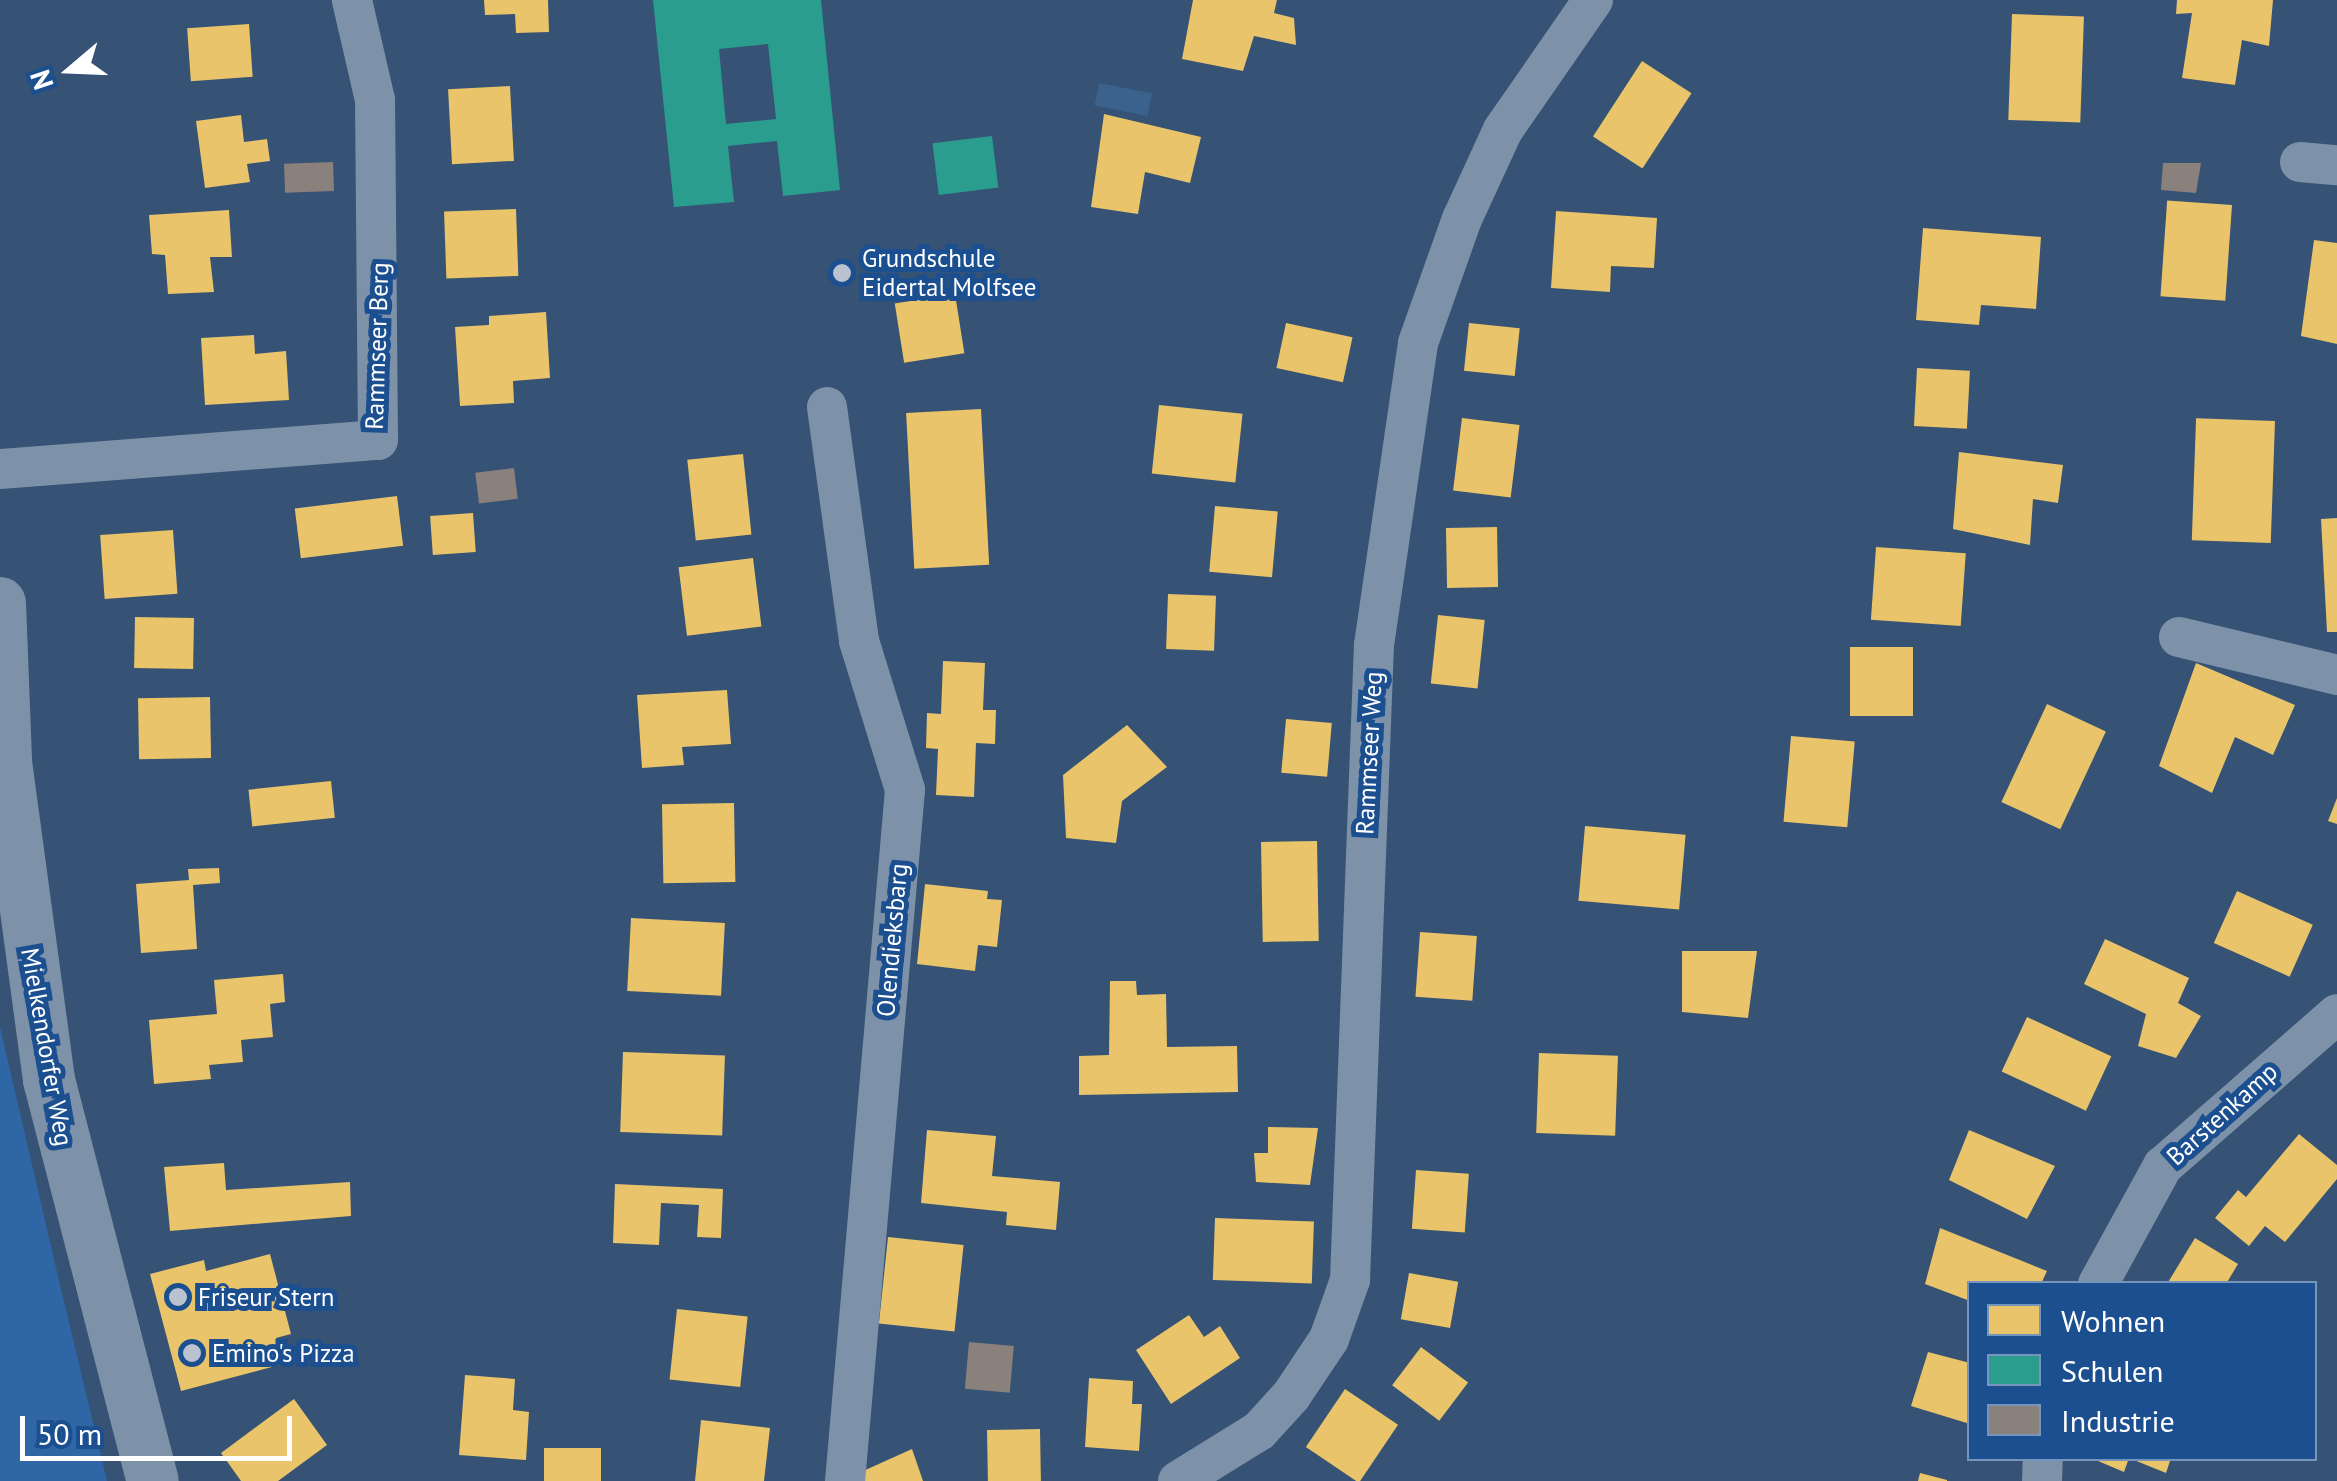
<!DOCTYPE html>
<style>
body{margin:0}
#map{position:relative;width:2337px;height:1481px;overflow:hidden;background:#365274;font-family:"PT Sans",sans-serif}
div>[style]{position:absolute}
[style*='--x']{left:calc(var(--x)*1px);top:calc(var(--y)*1px);width:calc(var(--w)*1px);rotate:calc(var(--a)*1deg)}
.green>*{inset:0;background:#2f66a5}
.water>*{inset:0;background:#3b618d;transform-origin:0 0}
.homes>*{inset:0;background:#e9c46a;transform-origin:0 0}
.schools>*{inset:0;background:#2a9d8f;transform-origin:0 0}
.industry>*{inset:0;background:#8a817c;transform-origin:0 0}
.minor>*{height:40px;margin:-20px;padding:0 20px;transform-origin:20px;border-radius:20px;background:#7d92a8}
.tertiary>*{height:52px;margin:-26px;padding:0 26px;transform-origin:26px;border-radius:26px;background:#7d92a8}
.dots>*{width:28px;height:28px;translate:-50% -50%;box-sizing:border-box;border:5px solid #1b4f8f;border-radius:50%}
span{translate:-50% -50%;white-space:nowrap;text-align:center;line-height:1.15;-webkit-text-stroke:10px #1b4f8f;paint-order:stroke}
.poi-label{font-size:25px;color:#fff}
.left{translate:0 -50%;text-align:left}
.street-label{font-size:25px;color:#fff}
.legend{position:absolute;left:1967px;top:1281px;width:350px;height:180px;box-sizing:border-box;background:#1b4f8f;border:2px solid #7695bc;margin:0;padding:12px 18px;list-style:none;font-size:30px;color:#fff}
.legend li{display:flex;align-items:center;gap:20px;height:50px}
.legend b{width:50px;border:2px solid #7695bc}
.north{position:absolute;left:20px;top:20px;width:100px;height:100px;-webkit-text-stroke:8px #1b4f8f;paint-order:stroke;rotate:251deg;font-size:28px;font-weight:700;line-height:40px;text-align:center;color:#fff}
.north::after{content:'';display:block;margin:auto;width:35px;height:45px;background:#fff;clip-path:polygon(50% 0,100% 100%,50% 72%,0 100%)}
.scale{position:absolute;left:20px;top:1416px;width:272px;height:45px;box-sizing:border-box;border:5px solid #fff;border-top:0;padding-left:12px;font-size:30px;line-height:35px;white-space:nowrap;color:#fff;-webkit-text-stroke:8px #1b4f8f;paint-order:stroke}
</style>
<div id="map">
<div class="green">
<div style="clip-path:polygon(0 1027px,61px 1289px,107px 1481px,0 1481px)"></div>
</div>
<div class="water">
<div style="left:1099px;top:83px;width:54px;height:23px;rotate:11deg"></div>
</div>
<div class="homes">
<div style="clip-path:polygon(484px 0,548px 0,549px 32px,516px 33px,515px 14px,485px 15px)"></div>
<div style="clip-path:polygon(1193px 0,1277px 0,1274px 13px,1294px 18px,1296px 45px,1254px 36px,1243px 71px,1182px 59px)"></div>
<div style="clip-path:polygon(2177px 0,2273px 0,2269px 46px,2242px 40px,2235px 85px,2182px 78px,2192px 13px,2176px 14px)"></div>
<div style="left:2012px;top:14px;width:72px;height:106px;rotate:2deg"></div>
<div style="left:249px;top:24px;width:53px;height:62px;rotate:86deg"></div>
<div style="left:1642px;top:61px;width:59px;height:90px;rotate:33deg"></div>
<div style="left:510px;top:86px;width:75px;height:62px;rotate:87deg"></div>
<div style="clip-path:polygon(1104px 114px,1201px 137px,1190px 183px,1145px 172px,1138px 214px,1091px 207px)"></div>
<div style="clip-path:polygon(241px 115px,244px 142px,267px 139px,270px 161px,247px 164px,250px 182px,205px 188px,196px 121px)"></div>
<div style="left:2232px;top:205px;width:96px;height:65px;rotate:94deg"></div>
<div style="left:516px;top:209px;width:67px;height:72px;rotate:88deg"></div>
<div style="clip-path:polygon(229px 210px,232px 257px,210px 257px,214px 292px,168px 294px,165px 255px,152px 254px,149px 215px)"></div>
<div style="clip-path:polygon(1556px 211px,1657px 218px,1654px 268px,1611px 266px,1610px 292px,1551px 288px)"></div>
<div style="clip-path:polygon(1923px 228px,2041px 237px,2036px 309px,1981px 305px,1979px 325px,1916px 320px)"></div>
<div style="clip-path:polygon(2314px 240px,2337px 243px,2337px 344px,2301px 336px)"></div>
<div style="left:955px;top:294px;width:60px;height:61px;rotate:81deg"></div>
<div style="clip-path:polygon(546px 312px,550px 378px,513px 381px,514px 403px,460px 406px,455px 327px,489px 325px,489px 316px)"></div>
<div style="left:1286px;top:323px;width:68px;height:46px;rotate:12deg"></div>
<div style="left:1469px;top:323px;width:51px;height:48px;rotate:6deg"></div>
<div style="clip-path:polygon(254px 335px,255px 354px,286px 351px,289px 400px,205px 405px,201px 338px)"></div>
<div style="left:1917px;top:368px;width:53px;height:58px;rotate:3deg"></div>
<div style="left:1159px;top:405px;width:84px;height:69px;rotate:6deg"></div>
<div style="left:981px;top:409px;width:156px;height:75px;rotate:87deg"></div>
<div style="left:1462px;top:418px;width:58px;height:73px;rotate:7deg"></div>
<div style="left:2275px;top:421px;width:122px;height:79px;rotate:92deg"></div>
<div style="clip-path:polygon(1959px 452px,2063px 465px,2058px 503px,2033px 499px,2030px 545px,1953px 529px)"></div>
<div style="left:743px;top:454px;width:81px;height:56px;rotate:84deg"></div>
<div style="left:397px;top:496px;width:50px;height:103px;rotate:83deg"></div>
<div style="left:1215px;top:506px;width:63px;height:66px;rotate:5deg"></div>
<div style="left:473px;top:513px;width:39px;height:43px;rotate:86deg"></div>
<div style="clip-path:polygon(2337px 518px,2337px 632px,2327px 632px,2321px 519px)"></div>
<div style="left:1497px;top:527px;width:60px;height:51px;rotate:89deg"></div>
<div style="left:173px;top:530px;width:64px;height:73px;rotate:86deg"></div>
<div style="left:1876px;top:547px;width:90px;height:73px;rotate:4deg"></div>
<div style="left:753px;top:558px;width:69px;height:75px;rotate:83deg"></div>
<div style="left:1168px;top:594px;width:48px;height:55px;rotate:2deg"></div>
<div style="left:1438px;top:615px;width:47px;height:69px;rotate:6deg"></div>
<div style="left:135px;top:617px;width:59px;height:51px;rotate:1deg"></div>
<div style="left:1850px;top:647px;width:63px;height:69px"></div>
<div style="clip-path:polygon(943px 661px,985px 663px,983px 710px,996px 710px,995px 744px,976px 743px,974px 797px,936px 795px,938px 749px,926px 748px,927px 713px,941px 714px)"></div>
<div style="clip-path:polygon(2196px 663px,2295px 705px,2273px 755px,2235px 737px,2212px 793px,2159px 766px)"></div>
<div style="clip-path:polygon(727px 690px,731px 744px,682px 747px,684px 765px,642px 768px,637px 695px)"></div>
<div style="left:210px;top:697px;width:61px;height:72px;rotate:89deg"></div>
<div style="left:2047px;top:704px;width:65px;height:108px;rotate:25deg"></div>
<div style="left:1286px;top:719px;width:46px;height:54px;rotate:5deg"></div>
<div style="clip-path:polygon(1127px 725px,1167px 767px,1122px 801px,1116px 843px,1066px 838px,1063px 775px)"></div>
<div style="left:1791px;top:736px;width:64px;height:86px;rotate:5deg"></div>
<div style="left:331px;top:781px;width:37px;height:83px;rotate:84deg"></div>
<div style="clip-path:polygon(2337px 798px,2337px 824px,2328px 821px)"></div>
<div style="left:734px;top:803px;width:79px;height:72px;rotate:89deg"></div>
<div style="left:1585px;top:826px;width:101px;height:75px;rotate:5deg"></div>
<div style="left:1317px;top:841px;width:100px;height:56px;rotate:89deg"></div>
<div style="clip-path:polygon(219px 868px,220px 883px,193px 885px,197px 949px,141px 953px,136px 884px,189px 880px,188px 869px)"></div>
<div style="clip-path:polygon(925px 884px,988px 891px,987px 899px,1002px 900px,997px 947px,978px 945px,975px 971px,917px 964px)"></div>
<div style="left:2237px;top:891px;width:83px;height:57px;rotate:24deg"></div>
<div style="left:631px;top:918px;width:94px;height:73px;rotate:3deg"></div>
<div style="left:1420px;top:932px;width:57px;height:65px;rotate:4deg"></div>
<div style="clip-path:polygon(2105px 939px,2189px 978px,2178px 1003px,2201px 1016px,2176px 1058px,2138px 1046px,2146px 1014px,2084px 984px)"></div>
<div style="clip-path:polygon(1682px 951px,1757px 951px,1748px 1018px,1682px 1012px)"></div>
<div style="clip-path:polygon(283px 974px,285px 1002px,270px 1004px,273px 1037px,241px 1040px,243px 1062px,209px 1065px,211px 1079px,154px 1084px,149px 1020px,217px 1014px,214px 980px)"></div>
<div style="clip-path:polygon(1110px 981px,1136px 981px,1137px 995px,1166px 994px,1167px 1047px,1237px 1046px,1238px 1092px,1079px 1095px,1079px 1056px,1109px 1055px)"></div>
<div style="left:2027px;top:1017px;width:93px;height:60px;rotate:25deg"></div>
<div style="left:623px;top:1052px;width:102px;height:80px;rotate:2deg"></div>
<div style="left:1539px;top:1053px;width:79px;height:80px;rotate:2deg"></div>
<div style="clip-path:polygon(1268px 1127px,1318px 1128px,1310px 1185px,1256px 1182px,1254px 1153px,1268px 1153px)"></div>
<div style="clip-path:polygon(927px 1130px,996px 1136px,992px 1176px,1060px 1182px,1056px 1230px,1006px 1225px,1007px 1212px,921px 1203px)"></div>
<div style="clip-path:polygon(1969px 1130px,2055px 1166px,2027px 1219px,1949px 1180px)"></div>
<div style="clip-path:polygon(2299px 1134px,2337px 1165px,2337px 1179px,2285px 1242px,2265px 1226px,2249px 1246px,2215px 1218px,2238px 1190px,2246px 1197px)"></div>
<div style="clip-path:polygon(224px 1163px,226px 1190px,350px 1182px,351px 1216px,170px 1231px,164px 1167px)"></div>
<div style="left:1416px;top:1170px;width:53px;height:59px;rotate:4deg"></div>
<div style="clip-path:polygon(615px 1184px,723px 1189px,721px 1238px,697px 1237px,699px 1205px,661px 1203px,659px 1245px,613px 1243px)"></div>
<div style="left:1215px;top:1218px;width:99px;height:62px;rotate:2deg"></div>
<div style="clip-path:polygon(1940px 1228px,2047px 1271px,2041px 1284px,1970px 1284px,1970px 1301px,1925px 1284px)"></div>
<div style="left:888px;top:1237px;width:76px;height:87px;rotate:6deg"></div>
<div style="clip-path:polygon(2195px 1238px,2238px 1264px,2226px 1284px,2167px 1284px)"></div>
<div style="clip-path:polygon(270px 1254px,291px 1334px,276px 1338px,283px 1364px,181px 1391px,150px 1274px,204px 1260px,206px 1271px)"></div>
<div style="left:1409px;top:1273px;width:50px;height:47px;rotate:10deg"></div>
<div style="left:677px;top:1309px;width:71px;height:71px;rotate:6deg"></div>
<div style="clip-path:polygon(1189px 1315px,1204px 1337px,1220px 1326px,1240px 1358px,1171px 1404px,1136px 1350px)"></div>
<div style="left:1421px;top:1347px;width:59px;height:48px;rotate:37deg"></div>
<div style="clip-path:polygon(1928px 1352px,1970px 1363px,1970px 1424px,1911px 1406px)"></div>
<div style="clip-path:polygon(465px 1375px,515px 1379px,513px 1410px,529px 1412px,526px 1460px,459px 1455px)"></div>
<div style="clip-path:polygon(1089px 1378px,1133px 1381px,1132px 1404px,1142px 1404px,1139px 1451px,1085px 1447px)"></div>
<div style="left:1345px;top:1389px;width:64px;height:70px;rotate:34deg"></div>
<div style="clip-path:polygon(294px 1399px,327px 1445px,278px 1481px,241px 1481px,221px 1453px)"></div>
<div style="clip-path:polygon(701px 1420px,770px 1428px,764px 1481px,695px 1481px)"></div>
<div style="left:1040px;top:1429px;width:52px;height:53px;rotate:89deg"></div>
<div style="left:544px;top:1448px;width:57px;height:33px"></div>
<div style="clip-path:polygon(912px 1449px,923px 1481px,854px 1481px,852px 1476px)"></div>
<div style="clip-path:polygon(2091px 1458px,2129px 1458px,2124px 1472px)"></div>
<div style="clip-path:polygon(2129px 1458px,2171px 1458px,2166px 1473px)"></div>
<div style="clip-path:polygon(1920px 1473px,1947px 1480px,1947px 1481px,1918px 1481px)"></div>
</div>
<div class="schools">
<div style="clip-path:polygon(evenodd,653px 0,821px 0,840px 190px,783px 196px,777px 141px,728px 146px,734px 202px,674px 207px,653px 0,768px 44px,776px 119px,726px 124px,719px 49px,768px 44px)"></div>
<div style="left:992px;top:136px;width:52px;height:60px;rotate:83deg"></div>
</div>
<div class="industry">
<div style="left:333px;top:162px;width:29px;height:49px;rotate:88deg"></div>
<div style="clip-path:polygon(2163px 163px,2201px 163px,2196px 193px,2161px 190px)"></div>
<div style="left:514px;top:468px;width:31px;height:39px;rotate:83deg"></div>
<div style="left:969px;top:1342px;width:45px;height:47px;rotate:5deg"></div>
</div>
<div class="minor">
<div style="--x:2300;--y:162;--w:37;--a:5"></div>
<div style="--x:827;--y:407;--w:236;--a:82.2"></div>
<div style="--x:859;--y:641;--w:156;--a:72.8"></div>
<div style="--x:905;--y:790;--w:694;--a:94.96"></div>
<div style="--x:0;--y:469;--w:379;--a:-4.4"></div>
<div style="--x:378;--y:440;--w:340;--a:-90.5"></div>
<div style="--x:375;--y:100;--w:103;--a:-103"></div>
<div style="--x:2179;--y:637;--w:163;--a:13.5"></div>
<div style="--x:2098;--y:1284;--w:135;--a:-61.2"></div>
<div style="--x:2163;--y:1166;--w:231;--a:-41.1"></div>
<div style="--x:1178;--y:1481;--w:95;--a:-31.7"></div>
<div style="--x:1259;--y:1431;--w:47;--a:-47.6"></div>
<div style="--x:1291;--y:1396;--w:69;--a:-56.3"></div>
<div style="--x:1329;--y:1339;--w:63;--a:-70.4"></div>
<div style="--x:1350;--y:1280;--w:635;--a:-87.84"></div>
<div style="--x:1374;--y:645;--w:305;--a:-81.7"></div>
<div style="--x:1418;--y:343;--w:132;--a:-70.5"></div>
<div style="--x:1462;--y:219;--w:98;--a:-65.3"></div>
<div style="--x:1503;--y:130;--w:158;--a:-55.3"></div>
<div style="--x:2042;--y:1481;--w:23;--a:-88"></div>
</div>
<div class="tertiary">
<div style="--x:0;--y:603;--w:159;--a:87.8"></div>
<div style="--x:6;--y:762;--w:321;--a:82.3"></div>
<div style="--x:49;--y:1080;--w:414;--a:75.5"></div>
</div>
<div class="dots">
<div style="left:842px;top:273px;background:#b9c2ce"></div>
<div style="left:178px;top:1297px;background:#b9c2ce"></div>
<div style="left:192px;top:1353px;background:#b9c2ce"></div>
</div>
<div class="poi-label">
<span class="left" style="left:862px;top:273px">Grundschule<br>Eidertal Molfsee</span>
<span class="left" style="left:198px;top:1297px">Friseur Stern</span>
<span class="left" style="left:212px;top:1353px">Emino's Pizza</span>
</div>
<div class="street-label">
<span style="left:377px;top:346px;rotate:-88deg">Rammseer Berg</span>
<span style="left:1369px;top:753px;rotate:-87deg">Rammseer Weg</span>
<span style="left:892px;top:940px;rotate:-85deg">Olendieksbarg</span>
<span style="left:47px;top:1047px;rotate:80deg">Mielkendorfer Weg</span>
<span style="left:2222px;top:1114px;rotate:-42deg">Barstenkamp</span>
</div>
<ul class="legend">
<li><b style="height:28px;background:#e9c46a"></b>Wohnen</li>
<li><b style="height:28px;background:#2a9d8f"></b>Schulen</li>
<li><b style="height:28px;background:#8a817c"></b>Industrie</li>
</ul>
<div class="north">N</div>
<div class="scale">50 m</div>
</div>
